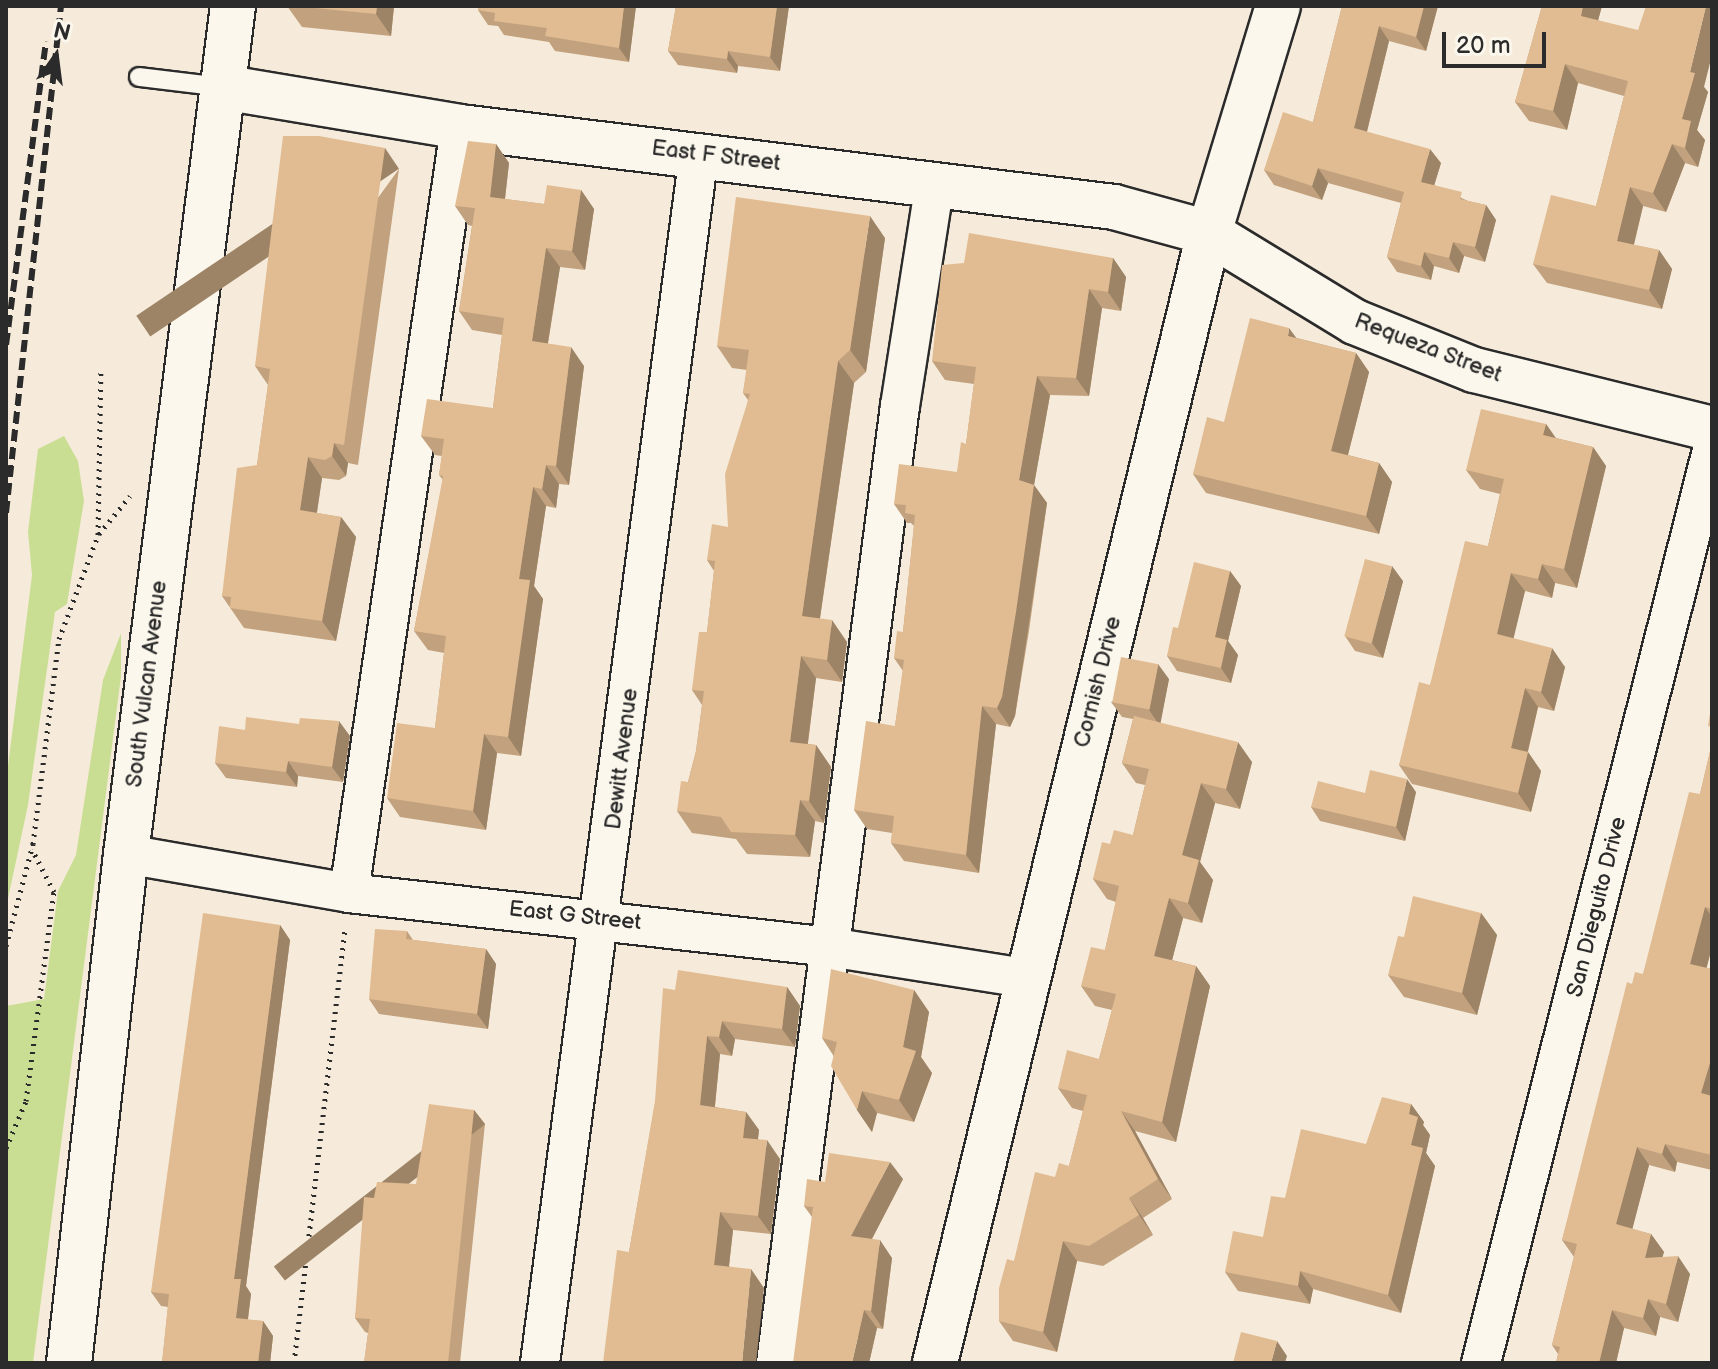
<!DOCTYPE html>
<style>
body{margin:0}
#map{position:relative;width:1718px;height:1369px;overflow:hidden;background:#f6ebda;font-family:"Balsamiq Sans",sans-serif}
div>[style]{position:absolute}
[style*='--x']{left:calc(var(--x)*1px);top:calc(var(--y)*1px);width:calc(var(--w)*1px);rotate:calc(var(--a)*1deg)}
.green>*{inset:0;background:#cade93}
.path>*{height:5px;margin-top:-2.5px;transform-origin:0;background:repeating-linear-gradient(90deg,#2b2b2b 0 2px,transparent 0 8px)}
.roads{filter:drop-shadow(2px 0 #2b2b2b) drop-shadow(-2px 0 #2b2b2b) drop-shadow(0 2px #2b2b2b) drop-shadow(0 -2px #2b2b2b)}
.lane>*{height:18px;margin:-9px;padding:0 9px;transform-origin:9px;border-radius:9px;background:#fbf7ec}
.street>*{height:38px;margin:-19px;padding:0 19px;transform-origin:19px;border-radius:19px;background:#fbf7ec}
.secondary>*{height:44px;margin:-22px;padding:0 22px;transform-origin:22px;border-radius:22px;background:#fbf7ec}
.rail>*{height:6px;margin-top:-3px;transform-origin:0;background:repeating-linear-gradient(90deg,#2b2b2b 0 12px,transparent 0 18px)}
.wall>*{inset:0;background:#c2a27e}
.shaded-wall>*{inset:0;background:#9e8466;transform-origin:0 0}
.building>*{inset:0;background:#e1bc92;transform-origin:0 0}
span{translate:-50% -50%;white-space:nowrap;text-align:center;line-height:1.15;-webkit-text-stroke:6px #fbf7ec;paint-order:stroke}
.street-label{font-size:22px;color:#2b2b2b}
.frame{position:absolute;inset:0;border:8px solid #2b2b2b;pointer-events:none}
.north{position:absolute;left:16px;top:16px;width:80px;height:80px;-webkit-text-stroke:6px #fbf7ec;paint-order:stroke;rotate:14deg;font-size:22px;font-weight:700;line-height:32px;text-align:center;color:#2b2b2b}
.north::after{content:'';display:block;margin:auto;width:28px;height:36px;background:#2b2b2b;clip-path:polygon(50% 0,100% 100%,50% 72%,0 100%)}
.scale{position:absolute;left:1442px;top:32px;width:104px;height:36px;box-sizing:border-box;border:4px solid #2b2b2b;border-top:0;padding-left:10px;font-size:24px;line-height:28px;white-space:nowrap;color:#2b2b2b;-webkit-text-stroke:6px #fbf7ec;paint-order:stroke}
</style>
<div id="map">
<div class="green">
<div style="clip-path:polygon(64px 436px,78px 461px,84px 501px,67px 604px,55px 612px,28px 805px,6px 908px,6px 782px,32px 575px,28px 532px,38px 449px)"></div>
<div style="clip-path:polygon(121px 633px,121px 676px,33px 1363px,6px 1363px,6px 1006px,44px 999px,58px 891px,76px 855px,103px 680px)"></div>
</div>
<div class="path">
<div style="--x:99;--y:534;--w:49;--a:-50.8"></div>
<div style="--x:6;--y:946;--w:106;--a:-75.2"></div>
<div style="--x:33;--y:844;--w:207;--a:-82.8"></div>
<div style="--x:59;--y:639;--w:111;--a:-69.4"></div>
<div style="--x:98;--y:535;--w:164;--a:-89"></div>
<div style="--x:6;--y:1148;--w:51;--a:-66.9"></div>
<div style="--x:26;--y:1101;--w:211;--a:-82.4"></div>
<div style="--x:54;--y:892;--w:48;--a:-117.1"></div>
<div style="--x:294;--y:1363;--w:437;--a:-83.3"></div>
</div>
<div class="roads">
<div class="lane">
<div style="--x:139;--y:77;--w:84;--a:6.9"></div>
</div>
<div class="street">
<div style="--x:126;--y:854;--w:226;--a:9.9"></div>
<div style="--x:349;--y:893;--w:483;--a:6.4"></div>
<div style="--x:829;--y:947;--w:198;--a:9"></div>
<div style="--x:349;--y:893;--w:774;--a:-81.75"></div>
<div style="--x:540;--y:1363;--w:1219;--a:-82.51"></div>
<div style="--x:776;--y:1363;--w:965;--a:-82.62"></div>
<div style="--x:900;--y:406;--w:226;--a:-81.1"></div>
<div style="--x:1481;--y:1363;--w:942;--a:-75.8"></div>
</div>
<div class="secondary">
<div style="--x:222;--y:87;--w:241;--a:9.5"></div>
<div style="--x:460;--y:127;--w:659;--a:6.97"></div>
<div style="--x:1114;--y:207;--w:98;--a:15.3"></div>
<div style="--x:1209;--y:233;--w:171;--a:31.4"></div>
<div style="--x:1355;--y:322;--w:128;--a:22"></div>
<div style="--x:1474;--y:370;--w:245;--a:13.9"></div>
<div style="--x:69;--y:1363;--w:512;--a:-83.61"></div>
<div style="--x:126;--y:854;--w:855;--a:-82.81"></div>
<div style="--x:935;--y:1363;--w:1163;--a:-76.37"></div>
<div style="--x:1209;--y:233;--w:237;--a:-73.1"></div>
</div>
</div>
<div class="rail">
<div style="--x:6;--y:345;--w:306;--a:-82.5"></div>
<div style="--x:6;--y:513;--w:510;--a:-83.81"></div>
</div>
<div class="wall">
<div style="clip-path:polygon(287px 6px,394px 6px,391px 36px,302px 27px)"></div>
<div style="clip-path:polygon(636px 6px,629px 62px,555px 51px,549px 42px,504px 35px,498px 26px,488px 25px,478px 10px)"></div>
<div style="clip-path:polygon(676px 6px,789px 6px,780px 71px,738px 66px,737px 73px,678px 65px,668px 51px)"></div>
<div style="clip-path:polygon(1342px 6px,1438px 6px,1426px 51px,1389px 41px,1367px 132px,1441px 163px,1434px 185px,1468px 201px,1486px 205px,1496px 220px,1485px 262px,1464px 256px,1459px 273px,1434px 266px,1431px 280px,1397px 272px,1387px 257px,1401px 203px,1328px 183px,1322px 200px,1274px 185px,1264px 170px,1313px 122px)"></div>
<div style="clip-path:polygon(1542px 6px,1602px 6px,1598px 20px,1704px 87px,1708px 92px,1697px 130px,1705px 140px,1698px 167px,1685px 163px,1666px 212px,1643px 206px,1634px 245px,1659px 250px,1672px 269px,1662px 309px,1547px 283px,1533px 264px,1596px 206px,1624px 96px,1578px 83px,1567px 130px,1529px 121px,1515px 102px)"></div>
<div style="clip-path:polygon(496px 144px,509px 163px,505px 199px,544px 204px,581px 190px,594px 209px,585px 270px,560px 267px,548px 344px,584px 366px,569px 485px,559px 484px,556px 508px,546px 506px,534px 586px,543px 599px,521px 756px,497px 753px,486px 830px,400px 817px,387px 798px,435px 728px,444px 653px,428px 650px,414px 631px,443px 480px,439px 475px,442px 456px,435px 455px,421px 436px,493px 408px,502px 335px,472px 330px,459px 311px,472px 226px,468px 225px,455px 206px)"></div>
<div style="clip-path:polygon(399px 169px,358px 465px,348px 463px,346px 476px,339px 480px,322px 478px,317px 513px,341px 517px,356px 537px,336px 641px,244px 628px,222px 596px,257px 465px,268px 385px,255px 366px)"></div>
<div style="clip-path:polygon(885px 238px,866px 372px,854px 383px,820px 619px,847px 642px,842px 682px,816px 678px,808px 744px,816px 745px,831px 767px,824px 823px,815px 821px,810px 857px,747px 854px,736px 839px,692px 833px,677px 811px,688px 782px,696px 751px,702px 705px,692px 690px,707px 632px,714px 571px,707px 560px,728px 527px,748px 400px,743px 393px,747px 370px,732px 368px,717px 346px)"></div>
<div style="clip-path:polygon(1113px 258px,1126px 277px,1121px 311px,1102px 308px,1089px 396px,1050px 395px,1034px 485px,1047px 503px,1029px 631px,1015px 716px,1010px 727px,996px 724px,979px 873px,904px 861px,891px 843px,892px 833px,867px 829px,854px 810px,895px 726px,903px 671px,894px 658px,903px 632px,914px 526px,911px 523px,907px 523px,894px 504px,957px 472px,966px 444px,974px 384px,945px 380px,932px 361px)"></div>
<div style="clip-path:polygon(1297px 338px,1356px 353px,1369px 372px,1348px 455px,1379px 463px,1392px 482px,1379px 534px,1206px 493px,1193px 474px,1224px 422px)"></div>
<div style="clip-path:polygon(1546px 424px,1556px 438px,1593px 447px,1606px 466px,1577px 588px,1555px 583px,1552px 598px,1525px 591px,1513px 638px,1565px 667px,1554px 711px,1538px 707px,1528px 752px,1541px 771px,1531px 812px,1412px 784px,1399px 765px,1430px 685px,1488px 546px,1500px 494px,1480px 489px,1466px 470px)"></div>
<div style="clip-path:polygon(1230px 571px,1241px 586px,1228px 641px,1238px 655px,1231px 683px,1177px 671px,1167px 656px,1178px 628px)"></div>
<div style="clip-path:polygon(1403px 581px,1383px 658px,1355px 651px,1345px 636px)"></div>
<div style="clip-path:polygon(1169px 679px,1160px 723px,1252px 762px,1240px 809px,1215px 803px,1200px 862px,1213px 880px,1202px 923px,1183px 918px,1172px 960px,1196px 966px,1210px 986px,1176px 1142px,1135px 1131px,1172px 1199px,1143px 1218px,1153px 1235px,1103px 1266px,1077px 1261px,1057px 1352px,1013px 1341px,999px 1321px,1014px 1261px,1055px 1177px,1069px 1166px,1083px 1111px,1072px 1108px,1058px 1088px,1099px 1059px,1112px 1010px,1095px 1006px,1081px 986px,1105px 950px,1116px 902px,1107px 899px,1093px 879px,1110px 844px,1133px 835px,1145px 785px,1136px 783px,1122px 763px,1133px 719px,1122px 717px,1111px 702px)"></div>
<div style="clip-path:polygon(245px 730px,350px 736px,343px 782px,298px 776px,297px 787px,226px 778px,215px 763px)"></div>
<div style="clip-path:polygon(1712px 743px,1712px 947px,1706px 968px,1712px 969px,1712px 1170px,1677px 1162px,1675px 1172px,1649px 1165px,1632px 1229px,1651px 1234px,1664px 1252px,1662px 1257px,1690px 1274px,1678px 1322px,1660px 1317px,1656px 1336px,1624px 1328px,1616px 1363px,1556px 1363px,1558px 1354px,1552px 1345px,1574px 1257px,1562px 1240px,1632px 984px,1643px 974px,1700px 794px)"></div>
<div style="clip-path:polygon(1416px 792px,1405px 841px,1320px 821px,1311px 807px,1365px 793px)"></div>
<div style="clip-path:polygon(1481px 913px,1497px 935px,1477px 1015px,1404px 997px,1388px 975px)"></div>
<div style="clip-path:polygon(280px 925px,290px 940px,246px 1286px,251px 1294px,248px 1320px,263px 1321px,273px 1336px,270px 1363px,162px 1363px,168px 1307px,161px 1306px,151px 1292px)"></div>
<div style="clip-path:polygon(407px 931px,413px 940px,486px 949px,496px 964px,488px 1029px,379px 1014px,369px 999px)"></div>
<div style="clip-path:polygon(787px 987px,800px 1006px,795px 1047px,735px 1039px,732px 1056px,720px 1054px,715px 1107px,746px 1112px,759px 1130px,758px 1139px,780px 1159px,771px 1234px,733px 1230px,729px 1266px,764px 1288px,629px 1252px,675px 990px)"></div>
<div style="clip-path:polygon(914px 990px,929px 1012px,921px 1057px,932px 1073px,914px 1122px,877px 1113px,872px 1132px,857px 1110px,833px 1055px,822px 1038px)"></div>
<div style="clip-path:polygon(1411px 1104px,1424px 1122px,1423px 1125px,1430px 1135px,1426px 1153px,1435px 1166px,1401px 1313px,1313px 1289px,1310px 1304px,1238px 1291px,1225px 1272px,1263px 1237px,1285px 1198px,1366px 1144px)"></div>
<div style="clip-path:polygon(474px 1110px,485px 1124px,460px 1363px,364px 1363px,368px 1333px,365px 1332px,355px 1318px,374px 1198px,416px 1184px)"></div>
<div style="clip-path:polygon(903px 1179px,872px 1239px,892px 1258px,883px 1329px,877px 1328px,869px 1363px,812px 1217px,804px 1206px,825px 1182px)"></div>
</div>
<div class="shaded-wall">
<div style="clip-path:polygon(377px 6px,394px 6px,391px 36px,376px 14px)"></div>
<div style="clip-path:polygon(624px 6px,636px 6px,629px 62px,619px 48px)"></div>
<div style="clip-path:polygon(777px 6px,789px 6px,780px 71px,770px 57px)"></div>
<div style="clip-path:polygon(1424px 6px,1438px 6px,1426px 51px,1416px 37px)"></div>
<div style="clip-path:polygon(1583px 6px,1602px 6px,1594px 35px,1581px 16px)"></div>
<div style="clip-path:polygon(1706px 6px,1712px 6px,1712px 55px,1704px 87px,1708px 92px,1697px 130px,1705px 140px,1698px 167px,1685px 148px,1682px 119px,1690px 72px)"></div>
<div style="clip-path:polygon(1379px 26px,1389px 41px,1364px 143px,1354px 128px)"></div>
<div style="clip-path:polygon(728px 51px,738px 66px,737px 73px,727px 59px)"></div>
<div style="clip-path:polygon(1565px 64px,1578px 83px,1567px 130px,1553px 111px)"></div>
<div style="clip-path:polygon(496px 144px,509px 163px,503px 216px,490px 197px)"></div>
<div style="clip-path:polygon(1672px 144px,1685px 163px,1666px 212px,1653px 193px)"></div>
<div style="left:385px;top:148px;width:25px;height:300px;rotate:56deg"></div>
<div style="clip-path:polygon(1430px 149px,1441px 163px,1431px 196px,1421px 182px)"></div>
<div style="clip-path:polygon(1318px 168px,1328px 183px,1322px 200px,1312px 186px)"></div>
<div style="clip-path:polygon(1630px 187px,1643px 206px,1630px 260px,1617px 241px)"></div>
<div style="clip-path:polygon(581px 190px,594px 209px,585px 270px,572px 251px)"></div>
<div style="clip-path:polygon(1486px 205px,1496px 220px,1485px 262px,1475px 247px)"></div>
<div style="clip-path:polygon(870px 216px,885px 238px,866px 372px,850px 350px)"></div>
<div style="clip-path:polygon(1453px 242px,1464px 256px,1459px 273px,1449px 258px)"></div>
<div style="clip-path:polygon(546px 248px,560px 267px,545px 360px,532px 341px)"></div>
<div style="clip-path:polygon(1659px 250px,1672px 269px,1662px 309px,1649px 290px)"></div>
<div style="clip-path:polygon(1424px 252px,1434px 266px,1431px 280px,1421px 266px)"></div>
<div style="clip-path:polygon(1113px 258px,1126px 277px,1121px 311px,1108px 292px)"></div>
<div style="clip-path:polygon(1089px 289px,1102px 308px,1089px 396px,1076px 378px)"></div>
<div style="clip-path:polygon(1289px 328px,1303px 347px,1288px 336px)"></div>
<div style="clip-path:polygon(571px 347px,584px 366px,569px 485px,556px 466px)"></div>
<div style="clip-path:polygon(1356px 353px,1369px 372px,1344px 470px,1331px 451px)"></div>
<div style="clip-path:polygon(838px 361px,854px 383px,817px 638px,802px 616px)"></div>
<div style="clip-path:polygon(1037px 376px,1050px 395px,1034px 485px,1047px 503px,1015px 716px,1010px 727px,997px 708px,1019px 480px)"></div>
<div style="clip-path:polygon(1546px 424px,1559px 443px,1543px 435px)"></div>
<div style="clip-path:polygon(334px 443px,348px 463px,346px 476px,332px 456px)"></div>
<div style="clip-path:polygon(1593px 447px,1606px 466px,1577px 588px,1564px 569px)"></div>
<div style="clip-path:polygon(308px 457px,322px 478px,314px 531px,300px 510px)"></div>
<div style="clip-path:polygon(1379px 463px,1392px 482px,1379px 534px,1366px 516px)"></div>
<div style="clip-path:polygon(546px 465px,559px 484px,556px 508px,542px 489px)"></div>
<div style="clip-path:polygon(533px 487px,546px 506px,534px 586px,543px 599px,521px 756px,508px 737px,519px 579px)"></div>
<div style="clip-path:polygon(341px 517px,356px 537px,336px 641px,322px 621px)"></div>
<div style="clip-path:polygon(1542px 564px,1555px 583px,1552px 598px,1538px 579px)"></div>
<div style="clip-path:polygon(1392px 566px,1403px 581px,1383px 658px,1372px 643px)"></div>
<div style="clip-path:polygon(1230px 571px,1241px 586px,1228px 641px,1238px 655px,1231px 683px,1221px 668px,1215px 637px)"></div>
<div style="clip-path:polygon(1511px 573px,1525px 591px,1510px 653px,1497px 634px)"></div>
<div style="clip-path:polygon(832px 620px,847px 642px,842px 682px,827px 660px)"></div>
<div style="clip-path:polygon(1552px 648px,1565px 667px,1554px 711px,1541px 692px)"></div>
<div style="clip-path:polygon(801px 656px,816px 678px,805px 764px,790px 742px)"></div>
<div style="clip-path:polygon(1158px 664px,1169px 679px,1160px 726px,1149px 710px)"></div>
<div style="clip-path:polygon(1525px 688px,1538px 707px,1524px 767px,1511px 748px)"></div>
<div style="clip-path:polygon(982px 706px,996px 724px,979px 873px,966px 855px)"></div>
<div style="clip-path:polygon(339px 721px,350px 736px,343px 782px,332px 767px)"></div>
<div style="clip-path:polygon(484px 734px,497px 753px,486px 830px,473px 811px)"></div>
<div style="clip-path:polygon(1238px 742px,1252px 762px,1240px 809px,1226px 789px)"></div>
<div style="clip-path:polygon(816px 745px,831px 767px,824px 823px,809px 801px)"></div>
<div style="clip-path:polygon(1528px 752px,1541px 771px,1531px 812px,1518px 793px)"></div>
<div style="clip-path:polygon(288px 761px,298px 776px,297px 787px,286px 772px)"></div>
<div style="clip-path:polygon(1407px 779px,1416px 792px,1405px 841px,1396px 827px)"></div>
<div style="clip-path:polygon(1201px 783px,1215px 803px,1200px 862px,1213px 880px,1202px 923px,1188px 903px,1182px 855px)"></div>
<div style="clip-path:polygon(800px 800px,815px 821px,810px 857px,795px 835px)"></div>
<div style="clip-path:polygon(1169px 898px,1183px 918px,1168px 976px,1154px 956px)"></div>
<div style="clip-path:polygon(1705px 907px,1712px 917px,1712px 947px,1703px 982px,1690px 964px)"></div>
<div style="clip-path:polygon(1481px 913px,1497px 935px,1477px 1015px,1462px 993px)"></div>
<div style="clip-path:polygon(280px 925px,290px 940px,246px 1286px,251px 1294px,246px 1333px,236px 1318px,234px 1279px)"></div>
<div style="clip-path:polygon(486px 949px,496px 964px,488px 1029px,477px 1014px)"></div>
<div style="clip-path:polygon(1196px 966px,1210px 986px,1176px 1142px,1162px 1122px)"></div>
<div style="clip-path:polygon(787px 987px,800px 1006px,795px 1047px,782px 1029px)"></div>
<div style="clip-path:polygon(914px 990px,929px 1012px,921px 1057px,932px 1073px,914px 1122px,899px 1100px,903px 1047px)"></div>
<div style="clip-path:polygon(722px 1021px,735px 1039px,732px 1056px,719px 1037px)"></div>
<div style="clip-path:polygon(707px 1036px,720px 1054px,713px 1124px,700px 1105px)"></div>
<div style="clip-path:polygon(1712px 1056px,1712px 1108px,1701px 1093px)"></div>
<div style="clip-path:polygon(862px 1091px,877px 1113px,872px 1132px,857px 1110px)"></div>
<div style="clip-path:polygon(1411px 1104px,1424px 1122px,1423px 1125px,1430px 1135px,1426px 1153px,1435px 1166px,1401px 1313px,1388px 1295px,1411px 1145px,1409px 1114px)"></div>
<div style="left:474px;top:1110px;width:18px;height:254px;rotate:52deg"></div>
<div style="clip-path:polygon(1121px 1111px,1135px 1131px,1172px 1199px,1158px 1179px)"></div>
<div style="clip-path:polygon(746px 1112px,759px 1130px,756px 1156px,743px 1138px)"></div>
<div style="clip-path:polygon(767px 1140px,780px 1159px,771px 1234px,758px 1216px)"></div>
<div style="clip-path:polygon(1665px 1144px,1677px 1162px,1675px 1172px,1662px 1154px)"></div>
<div style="clip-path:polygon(1637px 1147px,1649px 1165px,1629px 1242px,1616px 1224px)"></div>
<div style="clip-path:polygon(890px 1162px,903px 1179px,864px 1254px,851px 1236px)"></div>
<div style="clip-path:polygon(1129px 1198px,1143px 1218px,1153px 1235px,1139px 1215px)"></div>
<div style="clip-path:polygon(720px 1212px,733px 1230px,727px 1283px,714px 1265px)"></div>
<div style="clip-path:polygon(1651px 1234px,1664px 1252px,1657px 1276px,1645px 1258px)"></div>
<div style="clip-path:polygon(880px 1240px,892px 1258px,883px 1329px,871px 1311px)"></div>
<div style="clip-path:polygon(1063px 1241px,1077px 1261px,1057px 1352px,1043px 1332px)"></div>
<div style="clip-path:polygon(1678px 1256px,1690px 1274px,1678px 1322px,1666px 1304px)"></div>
<div style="clip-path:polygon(751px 1269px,764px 1288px,756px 1363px,742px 1363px)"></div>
<div style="clip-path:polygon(1300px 1271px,1313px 1289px,1310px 1304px,1298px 1286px)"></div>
<div style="clip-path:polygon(1648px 1299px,1660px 1317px,1656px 1336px,1643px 1318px)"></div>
<div style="clip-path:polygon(864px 1310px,877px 1328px,869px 1363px,852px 1363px)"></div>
<div style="clip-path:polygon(1612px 1310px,1624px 1328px,1616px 1363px,1599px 1363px)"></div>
<div style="clip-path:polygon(263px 1321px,273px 1336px,270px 1363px,258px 1363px)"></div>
<div style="clip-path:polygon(1277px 1341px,1287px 1356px,1285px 1363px,1271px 1363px)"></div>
</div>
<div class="building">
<div style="clip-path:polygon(295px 6px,377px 6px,376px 14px)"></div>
<div style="clip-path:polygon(478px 6px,624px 6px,619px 48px,545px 36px,547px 28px,494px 21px,495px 13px,478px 10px)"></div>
<div style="clip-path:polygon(676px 6px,777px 6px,770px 57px,728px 51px,727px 59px,668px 51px)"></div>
<div style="clip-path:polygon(1342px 6px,1424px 6px,1416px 37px,1379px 26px,1354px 128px,1430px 149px,1421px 182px,1462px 192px,1460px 199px,1486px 205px,1475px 247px,1453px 242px,1449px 258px,1424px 252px,1421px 266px,1387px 257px,1404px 192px,1318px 168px,1312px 186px,1264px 170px,1283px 112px,1313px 122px)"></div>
<div style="clip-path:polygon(1542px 6px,1583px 6px,1581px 16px,1638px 30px,1646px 6px,1658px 7px,1658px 6px,1706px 6px,1690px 72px,1695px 73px,1682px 119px,1691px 121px,1685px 148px,1672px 144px,1653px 193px,1630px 187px,1617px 241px,1659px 250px,1649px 290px,1533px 264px,1551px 195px,1596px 206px,1628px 81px,1565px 64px,1553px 111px,1515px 102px)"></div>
<div style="clip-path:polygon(283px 136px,319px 136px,385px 148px,344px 445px,334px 443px,332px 456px,325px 460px,308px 457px,300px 510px,341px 517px,322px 621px,230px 608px,231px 597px,222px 596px,237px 468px,257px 465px,270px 369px,255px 366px)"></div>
<div style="clip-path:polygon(468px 141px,496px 144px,490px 197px,544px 204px,547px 185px,581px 190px,572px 251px,546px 248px,532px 341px,571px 347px,556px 466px,546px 465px,542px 489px,533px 487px,519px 579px,530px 580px,508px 737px,484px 734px,473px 811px,387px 798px,397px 723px,435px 728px,446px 636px,414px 631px,443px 476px,439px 475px,444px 439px,421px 436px,427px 399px,493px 408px,504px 318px,459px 311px,475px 208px,455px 206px)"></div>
<div style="clip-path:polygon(736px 197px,870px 216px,850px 350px,838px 361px,802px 616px,832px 620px,827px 660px,801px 656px,790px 742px,816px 745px,809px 801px,800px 800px,795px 835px,731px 832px,721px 817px,677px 811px,681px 781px,688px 782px,696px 751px,704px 691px,692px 690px,699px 632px,707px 632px,715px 561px,707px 560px,712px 524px,728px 527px,725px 474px,750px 394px,743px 393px,749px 350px,717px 346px)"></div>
<div style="clip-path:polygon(969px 233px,1113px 258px,1108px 292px,1089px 289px,1076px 378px,1037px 376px,1019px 480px,1034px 485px,1016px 612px,1002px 697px,997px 708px,982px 706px,966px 855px,891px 843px,894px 816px,854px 810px,866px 721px,895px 726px,904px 660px,894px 658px,897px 631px,903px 632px,915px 515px,905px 513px,906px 505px,894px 504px,899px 464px,957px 472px,961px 442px,966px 444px,976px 367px,932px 361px,942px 265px,964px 263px)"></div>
<div style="clip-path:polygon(1250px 318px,1289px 328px,1288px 336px,1356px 353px,1331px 451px,1379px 463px,1366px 516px,1193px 474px,1207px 417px,1224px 422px)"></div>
<div style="clip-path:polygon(1481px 409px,1546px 424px,1543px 435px,1593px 447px,1564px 569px,1542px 564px,1538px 579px,1511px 573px,1497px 634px,1552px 648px,1541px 692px,1525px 688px,1511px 748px,1528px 752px,1518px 793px,1399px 765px,1419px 682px,1430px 685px,1465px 541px,1488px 546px,1504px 479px,1466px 470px)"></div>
<div style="left:1365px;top:559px;width:28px;height:80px;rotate:15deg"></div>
<div style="clip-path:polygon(1194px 562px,1230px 571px,1215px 637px,1227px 640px,1221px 668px,1167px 656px,1173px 627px,1178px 628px)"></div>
<div style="left:1121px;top:657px;width:38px;height:46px;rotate:11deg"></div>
<div style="clip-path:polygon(1712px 701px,1712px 727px,1708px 726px)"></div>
<div style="clip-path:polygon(1134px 716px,1238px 742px,1226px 789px,1201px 783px,1182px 855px,1199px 860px,1188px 903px,1169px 898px,1154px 956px,1196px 966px,1162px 1122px,1121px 1111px,1158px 1179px,1129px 1198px,1139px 1215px,1089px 1246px,1063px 1241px,1043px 1332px,999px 1321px,999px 1288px,1007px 1259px,1014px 1261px,1035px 1172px,1055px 1177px,1059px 1163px,1069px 1166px,1087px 1095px,1058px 1088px,1067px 1050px,1099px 1059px,1116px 994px,1081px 986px,1091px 947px,1105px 950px,1119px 886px,1093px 879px,1102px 842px,1110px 844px,1114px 830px,1133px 835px,1149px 769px,1122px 763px)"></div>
<div style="clip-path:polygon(246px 717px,299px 724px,300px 718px,339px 721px,332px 767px,288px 761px,286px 772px,215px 763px,219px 726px,245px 730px)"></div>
<div style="clip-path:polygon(1712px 743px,1712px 909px,1705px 907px,1690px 964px,1712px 969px,1712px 1056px,1701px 1093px,1712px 1096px,1712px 1155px,1665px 1144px,1662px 1154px,1637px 1147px,1616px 1224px,1651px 1234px,1645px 1258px,1678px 1256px,1666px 1304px,1648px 1299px,1643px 1318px,1612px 1310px,1599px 1363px,1556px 1363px,1560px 1347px,1552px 1345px,1577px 1244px,1562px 1240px,1627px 982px,1632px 984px,1635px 972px,1643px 974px,1689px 792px,1700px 794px)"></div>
<div style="clip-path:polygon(1370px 770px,1407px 779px,1396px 827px,1311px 807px,1318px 781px,1365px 793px)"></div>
<div style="clip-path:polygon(1413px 896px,1481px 913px,1462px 993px,1388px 975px,1398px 936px,1404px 937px)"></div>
<div style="clip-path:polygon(203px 913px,280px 925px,234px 1279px,241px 1279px,236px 1318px,263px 1321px,258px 1363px,162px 1363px,169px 1294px,151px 1292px)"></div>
<div style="clip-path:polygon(375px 929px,407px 931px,406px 939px,486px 949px,477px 1014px,369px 999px)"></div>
<div style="clip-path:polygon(831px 969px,914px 990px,903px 1047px,916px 1051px,899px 1100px,862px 1091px,857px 1110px,831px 1066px,837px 1042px,822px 1038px)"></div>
<div style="clip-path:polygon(678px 970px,787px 987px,782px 1029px,722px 1021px,719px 1037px,707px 1036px,700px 1105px,746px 1112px,743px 1138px,767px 1140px,758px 1216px,720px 1212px,714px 1265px,751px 1269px,742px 1363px,603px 1363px,617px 1250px,629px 1252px,655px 1101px,663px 988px,675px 990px)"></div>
<div style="clip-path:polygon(1382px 1097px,1411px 1104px,1409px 1114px,1418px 1117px,1411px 1145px,1423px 1148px,1388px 1295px,1300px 1271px,1298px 1286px,1225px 1272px,1233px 1231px,1263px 1237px,1271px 1196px,1285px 1198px,1301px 1129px,1366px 1144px)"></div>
<div style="clip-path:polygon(429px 1104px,474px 1110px,448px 1363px,364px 1363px,370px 1319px,355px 1318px,364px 1197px,374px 1198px,377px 1182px,416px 1184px)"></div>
<div style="clip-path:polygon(829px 1153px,890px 1162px,851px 1236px,880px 1240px,871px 1311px,864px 1310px,852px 1363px,793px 1363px,813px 1207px,804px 1206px,807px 1179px,825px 1182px)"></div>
<div style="clip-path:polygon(1241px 1332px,1277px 1341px,1271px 1363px,1233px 1363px)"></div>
</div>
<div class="street-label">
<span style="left:716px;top:156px;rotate:7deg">East F Street</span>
<span style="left:1428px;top:348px;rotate:21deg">Requeza Street</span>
<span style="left:1098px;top:682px;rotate:-76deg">Cornish Drive</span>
<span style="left:147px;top:684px;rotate:-83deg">South Vulcan Avenue</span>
<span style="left:622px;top:759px;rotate:-83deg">Dewitt Avenue</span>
<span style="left:1597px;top:907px;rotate:-76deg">San Dieguito Drive</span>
<span style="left:575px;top:916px;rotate:6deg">East G Street</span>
</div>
<div class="frame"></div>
<div class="north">N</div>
<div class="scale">20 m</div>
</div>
